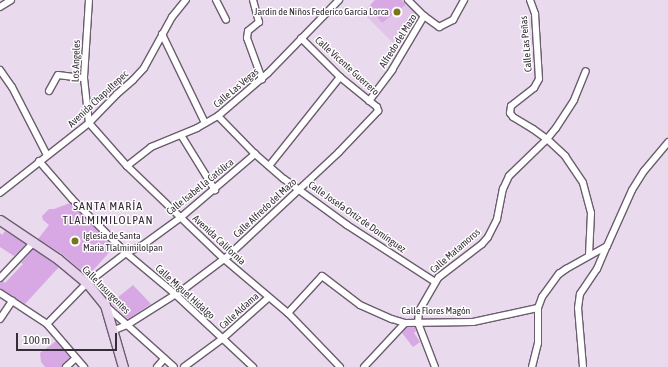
<!DOCTYPE html>
<meta charset="utf-8">
<style>
body{margin:0}
#map{position:relative;width:668px;height:367px;overflow:hidden;background:#eadaee;font-family:"Asap Condensed",sans-serif}
div>[style]{position:absolute}
[style*='--x']{left:calc(var(--x)*1px);top:calc(var(--y)*1px);width:calc(var(--w)*1px);rotate:calc(var(--a)*1deg)}
.green>*{inset:0;background:#e2c4ea}
.building>*{inset:0;background:#d8a8e5}
.roads{filter:drop-shadow(1px 0 #6b5d6e) drop-shadow(-1px 0 #6b5d6e) drop-shadow(0 1px #6b5d6e) drop-shadow(0 -1px #6b5d6e)}
.minor>*{height:6px;margin:-3px;padding:0 3px;transform-origin:3px;border-radius:3px;background:#fff}
.secondary>*{height:9px;margin:-4.5px;padding:0 4.5px;transform-origin:4.5px;border-radius:4.5px;background:#e7d4ec}
.dots>*{width:11px;height:11px;translate:-50% -50%;box-sizing:border-box;border:2px solid #fff;border-radius:50%}
span{translate:-50% -50%;white-space:nowrap;text-align:center;line-height:1.15;-webkit-text-stroke:3px #fff;paint-order:stroke}
.poi-label{font-size:10px;color:#342e36}
.right{translate:-100% -50%;text-align:right}
.left{translate:0 -50%;text-align:left}
.street-label{font-size:10px;color:#342e36}
.quarter-label{font-size:12px;color:#342837;letter-spacing:1px}
.scale{position:absolute;left:16px;top:333px;width:101px;height:18px;box-sizing:border-box;border:2px solid #342e36;border-top:0;padding-left:5px;font-size:12px;line-height:14px;white-space:nowrap;color:#342e36;-webkit-text-stroke:3px #fff;paint-order:stroke}
</style>
<div id="map">
<div class="green">
<div style="clip-path:polygon(408px 4px,418px 16px,417px 20px,405px 37px,400px 32px,394px 36px,400px 43px,397px 47px,362px 12px,370px 5px,382px 23px)"></div>
</div>
<div class="building">
<div style="clip-path:polygon(375px 0,402px 0,406px 5px,382px 23px,377px 17px,379px 15px,370px 5px)"></div>
<div style="clip-path:polygon(70px 203px,114px 247px,88px 276px,62px 254px,38px 239px,49px 225px,43px 220px,42px 216px,49px 209px,54px 209px)"></div>
<div style="clip-path:polygon(5px 231px,26px 244px,14px 256px,0 247px,0 233px,2px 235px)"></div>
<div style="clip-path:polygon(33px 249px,59px 267px,25px 304px,0 289px,0 282px,3px 281px,5px 283px,23px 264px,21px 263px)"></div>
<div style="clip-path:polygon(133px 285px,151px 304px,128px 319px,111px 303px)"></div>
<div style="clip-path:polygon(407px 327px,415px 327px,416px 331px,414px 333px,420px 342px,413px 347px,402px 333px)"></div>
<div style="clip-path:polygon(56px 341px,70px 358px,62px 367px,45px 367px,41px 362px,40px 353px)"></div>
</div>
<div class="roads">
<div class="minor">
<div style="--x:89;--y:0;--w:78;--a:93.7"></div>
<div style="--x:84;--y:78;--w:45;--a:83.7"></div>
<div style="--x:89;--y:123;--w:57;--a:48.5"></div>
<div style="--x:127;--y:166;--w:134;--a:43.8"></div>
<div style="--x:224;--y:259;--w:84;--a:40.2"></div>
<div style="--x:288;--y:313;--w:75;--a:46.1"></div>
<div style="--x:216;--y:0;--w:22;--a:63"></div>
<div style="--x:253;--y:0;--w:23;--a:75"></div>
<div style="--x:259;--y:22;--w:14;--a:141"></div>
<div style="--x:248;--y:31;--w:7;--a:98"></div>
<div style="--x:247;--y:38;--w:44;--a:69.9"></div>
<div style="--x:408;--y:0;--w:23;--a:45"></div>
<div style="--x:424;--y:16;--w:19;--a:36"></div>
<div style="--x:439;--y:27;--w:16;--a:-27"></div>
<div style="--x:453;--y:20;--w:23;--a:-61"></div>
<div style="--x:530;--y:0;--w:15;--a:70"></div>
<div style="--x:535;--y:14;--w:65;--a:86.5"></div>
<div style="--x:539;--y:79;--w:10;--a:119"></div>
<div style="--x:534;--y:88;--w:29;--a:142"></div>
<div style="--x:511;--y:106;--w:7;--a:98"></div>
<div style="--x:510;--y:113;--w:5;--a:53"></div>
<div style="--x:513;--y:117;--w:23;--a:31"></div>
<div style="--x:533;--y:129;--w:17;--a:36"></div>
<div style="--x:547;--y:139;--w:25;--a:43"></div>
<div style="--x:565;--y:156;--w:32;--a:56"></div>
<div style="--x:583;--y:183;--w:31;--a:75"></div>
<div style="--x:591;--y:213;--w:42;--a:92.7"></div>
<div style="--x:0;--y:7;--w:13;--a:-32"></div>
<div style="--x:162;--y:34;--w:99;--a:64.2"></div>
<div style="--x:0;--y:70;--w:21;--a:55"></div>
<div style="--x:12;--y:87;--w:76;--a:62.8"></div>
<div style="--x:49;--y:91;--w:18;--a:-61"></div>
<div style="--x:58;--y:75;--w:26;--a:7"></div>
<div style="--x:369;--y:101;--w:39;--a:-53"></div>
<div style="--x:392;--y:70;--w:63;--a:-59.3"></div>
<div style="--x:218;--y:116;--w:53;--a:45.8"></div>
<div style="--x:255;--y:154;--w:38;--a:41"></div>
<div style="--x:284;--y:179;--w:78;--a:36.1"></div>
<div style="--x:347;--y:225;--w:105;--a:32.9"></div>
<div style="--x:181;--y:135;--w:65;--a:58.3"></div>
<div style="--x:39;--y:161;--w:50;--a:49"></div>
<div style="--x:72;--y:199;--w:76;--a:45"></div>
<div style="--x:126;--y:253;--w:64;--a:39.9"></div>
<div style="--x:175;--y:294;--w:107;--a:43.1"></div>
<div style="--x:127;--y:166;--w:31;--a:-38"></div>
<div style="--x:151;--y:147;--w:50;--a:-22.4"></div>
<div style="--x:197;--y:128;--w:24;--a:-30"></div>
<div style="--x:218;--y:116;--w:66;--a:-40.7"></div>
<div style="--x:268;--y:73;--w:102;--a:-45.8"></div>
<div style="--x:269;--y:166;--w:114;--a:-51.4"></div>
<div style="--x:0;--y:193;--w:113;--a:-38.2"></div>
<div style="--x:89;--y:123;--w:40;--a:-46"></div>
<div style="--x:117;--y:94;--w:21;--a:-41"></div>
<div style="--x:133;--y:80;--w:16;--a:-47"></div>
<div style="--x:144;--y:68;--w:58;--a:-61.2"></div>
<div style="--x:172;--y:17;--w:22;--a:-51"></div>
<div style="--x:0;--y:278;--w:50;--a:-46.6"></div>
<div style="--x:0;--y:293;--w:56;--a:33.4"></div>
<div style="--x:47;--y:324;--w:57;--a:49.3"></div>
<div style="--x:106;--y:306;--w:91;--a:41.9"></div>
<div style="--x:288;--y:313;--w:50;--a:-47.4"></div>
<div style="--x:322;--y:276;--w:48;--a:37.3"></div>
<div style="--x:360;--y:305;--w:35;--a:24"></div>
<div style="--x:392;--y:319;--w:14;--a:17"></div>
<div style="--x:405;--y:323;--w:68;--a:-0.8"></div>
<div style="--x:473;--y:322;--w:66;--a:-12.2"></div>
<div style="--x:0;--y:319;--w:22;--a:-56"></div>
<div style="--x:47;--y:324;--w:57;--a:-45.7"></div>
<div style="--x:87;--y:283;--w:49;--a:-37.6"></div>
<div style="--x:126;--y:253;--w:19;--a:-25"></div>
<div style="--x:143;--y:245;--w:46;--a:-36.1"></div>
<div style="--x:180;--y:218;--w:99;--a:-40.5"></div>
<div style="--x:112;--y:331;--w:16;--a:-22"></div>
<div style="--x:127;--y:325;--w:67;--a:-32.3"></div>
<div style="--x:184;--y:289;--w:55;--a:-36.9"></div>
<div style="--x:228;--y:256;--w:152;--a:-43.1"></div>
<div style="--x:339;--y:152;--w:57;--a:-46.4"></div>
<div style="--x:378;--y:111;--w:4;--a:-104"></div>
<div style="--x:377;--y:107;--w:48;--a:-141"></div>
<div style="--x:340;--y:77;--w:55;--a:-135"></div>
<div style="--x:66;--y:367;--w:13;--a:-42"></div>
<div style="--x:157;--y:367;--w:11;--a:-49"></div>
<div style="--x:184;--y:367;--w:47;--a:-36.4"></div>
<div style="--x:222;--y:339;--w:62;--a:-41.7"></div>
<div style="--x:364;--y:367;--w:60;--a:-47"></div>
<div style="--x:435;--y:367;--w:47;--a:-111.1"></div>
<div style="--x:418;--y:323;--w:12;--a:-85"></div>
<div style="--x:419;--y:311;--w:39;--a:-60"></div>
<div style="--x:439;--y:277;--w:54;--a:-37.5"></div>
<div style="--x:482;--y:244;--w:9;--a:-49"></div>
<div style="--x:488;--y:237;--w:20;--a:-63"></div>
<div style="--x:497;--y:219;--w:31;--a:-79"></div>
<div style="--x:503;--y:189;--w:14;--a:-65"></div>
<div style="--x:509;--y:176;--w:53;--a:-44.2"></div>
<div style="--x:547;--y:139;--w:14;--a:-51"></div>
<div style="--x:556;--y:128;--w:33;--a:-57"></div>
<div style="--x:574;--y:100;--w:31;--a:-68"></div>
<div style="--x:532;--y:367;--w:25;--a:-76"></div>
<div style="--x:538;--y:343;--w:35;--a:-90"></div>
<div style="--x:538;--y:308;--w:12;--a:-70"></div>
<div style="--x:542;--y:297;--w:29;--a:-54"></div>
<div style="--x:559;--y:274;--w:9;--a:-36"></div>
<div style="--x:566;--y:269;--w:47;--a:-29.3"></div>
<div style="--x:607;--y:246;--w:61;--a:-65.9"></div>
<div style="--x:632;--y:190;--w:22;--a:-58"></div>
<div style="--x:644;--y:171;--w:38;--a:-50"></div>
<div style="--x:583;--y:367;--w:59;--a:-94.8"></div>
<div style="--x:578;--y:308;--w:14;--a:-82"></div>
<div style="--x:580;--y:294;--w:30;--a:-56"></div>
<div style="--x:597;--y:269;--w:25;--a:-67"></div>
</div>
<div class="secondary">
<div style="--x:0;--y:220;--w:70;--a:33.9"></div>
<div style="--x:58;--y:259;--w:38;--a:40"></div>
<div style="--x:87;--y:283;--w:28;--a:51"></div>
<div style="--x:105;--y:305;--w:65;--a:73.8"></div>
</div>
</div>
<div class="dots">
<div style="left:397px;top:12px;background:#77761c"></div>
<div style="left:75px;top:241px;background:#77761c"></div>
</div>
<div class="poi-label">
<span class="right" style="left:389px;top:12px">Jardin de Niños Federico Garcia Lorca</span>
<span class="left" style="left:83px;top:241px">Iglesia de Santa<br>Maria Tlalmimilolpan</span>
</div>
<div class="street-label">
<span style="left:398px;top:41px;rotate:-58deg">Alfredo del Mazo</span>
<span style="left:526px;top:44px;rotate:-95deg">Calle Las Peñas</span>
<span style="left:76px;top:61px;rotate:-88deg">Los Angeles</span>
<span style="left:347px;top:66px;rotate:42deg">Calle Vicente Guerrero</span>
<span style="left:236px;top:88px;rotate:-40deg">Calle Las Vegas</span>
<span style="left:98px;top:99px;rotate:-43deg">Avenida Chapultepec</span>
<span style="left:200px;top:187px;rotate:-39deg">Calle Isabel la Católica</span>
<span style="left:265px;top:208px;rotate:-43deg">Calle Alfredo del Mazo</span>
<span style="left:357px;top:217px;rotate:35deg">Calle Josefa Ortiz de Domínguez</span>
<span style="left:219px;top:240px;rotate:43deg">Avenida California</span>
<span style="left:455px;top:251px;rotate:-41deg">Calle Matamoros</span>
<span style="left:106px;top:290px;rotate:45deg">Calle Insurgentes</span>
<span style="left:185px;top:292px;rotate:42deg">Calle Miguel Hidalgo</span>
<span style="left:239px;top:311px;rotate:-42deg">Calle Aldama</span>
<span style="left:436px;top:311px">Calle Flores Magón</span>
</div>
<div class="quarter-label">
<span style="left:108px;top:214px">SANTA MARÍA<br>TLALMIMILOLPAN</span>
</div>
<div class="scale">100 m</div>
</div>
